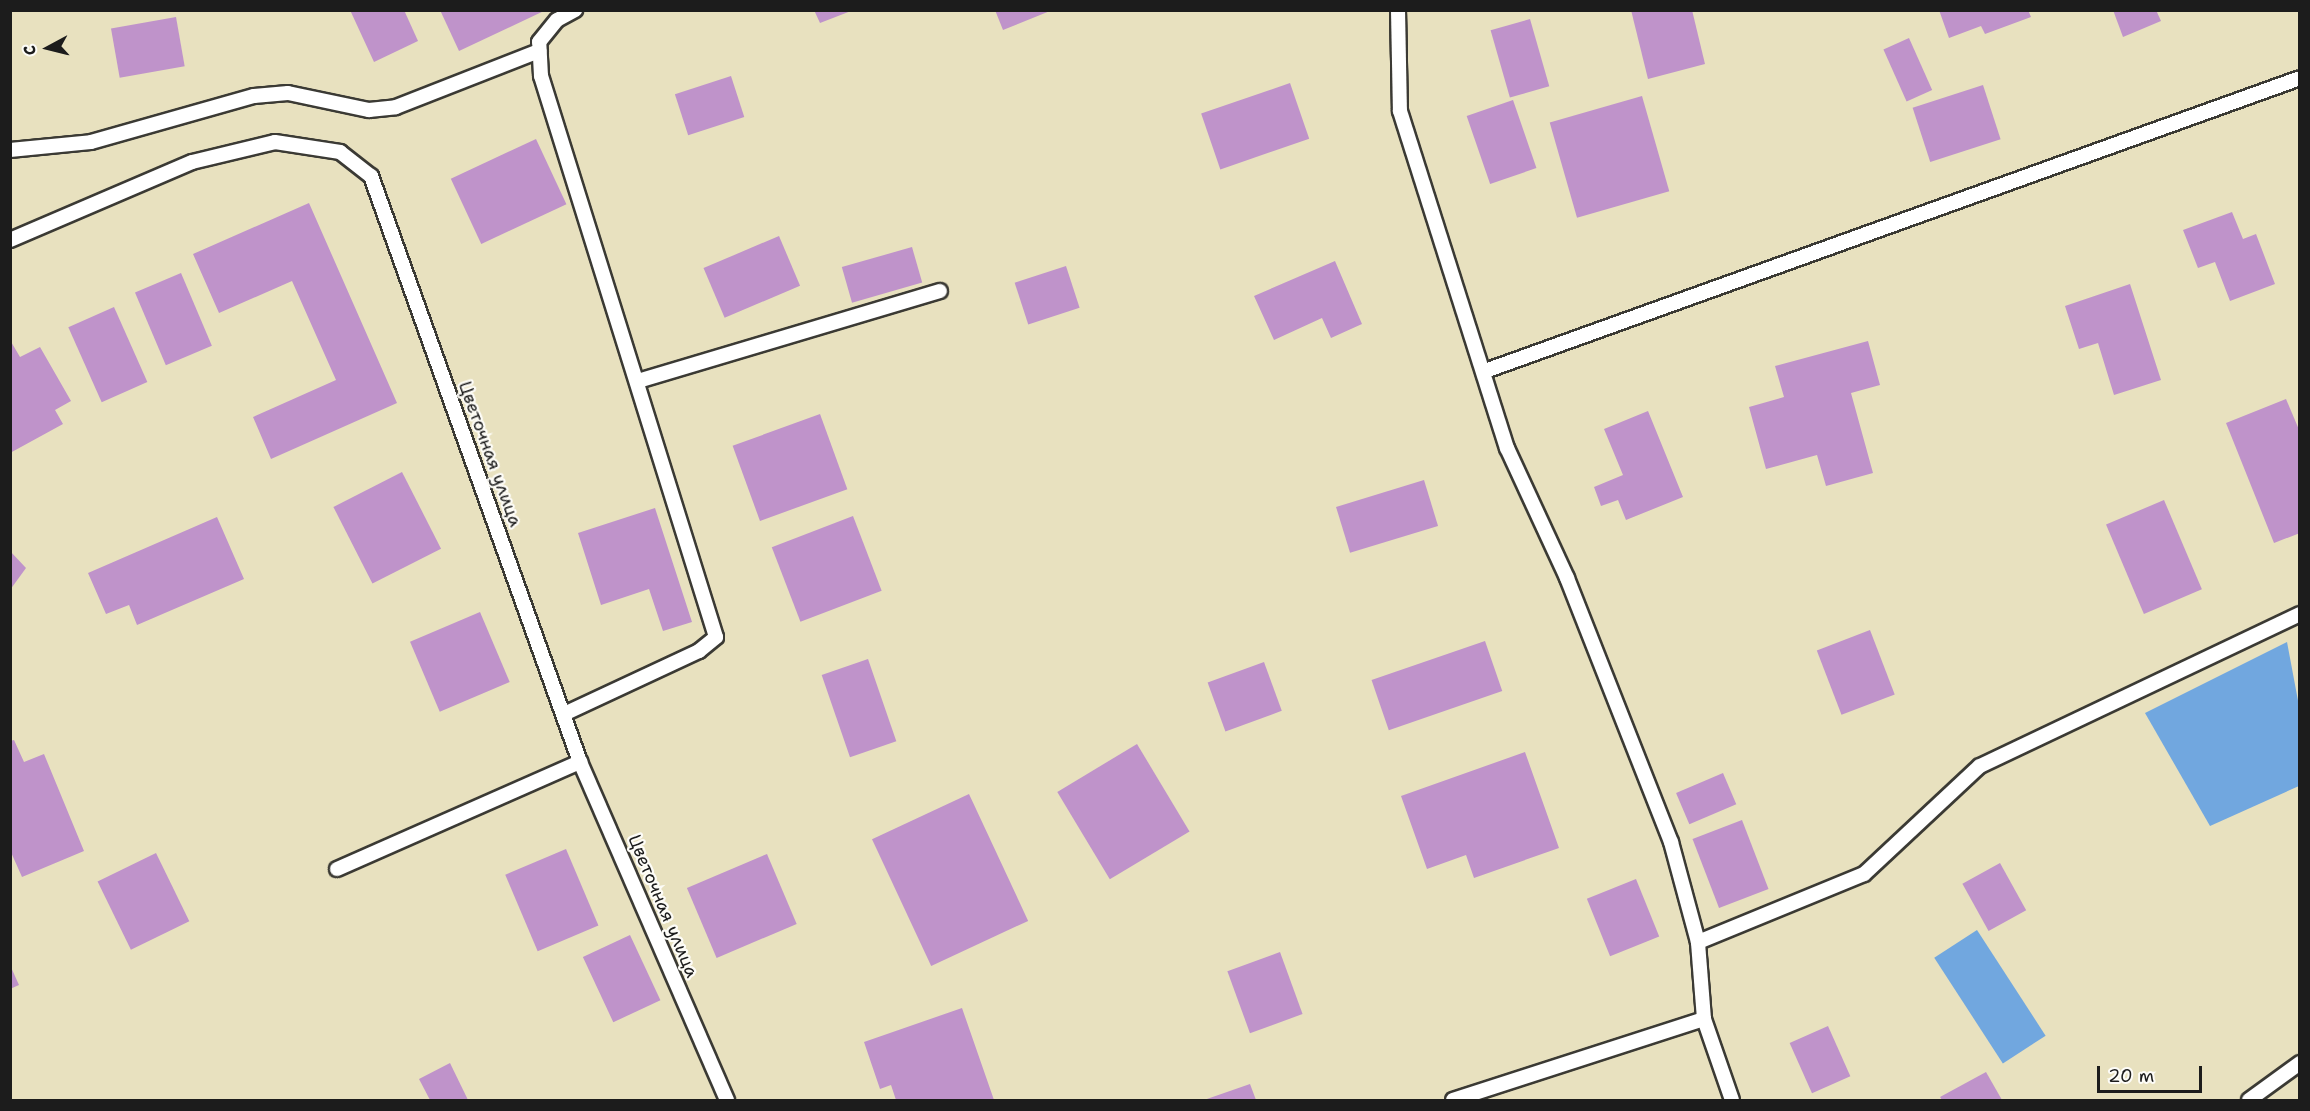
<!DOCTYPE html>
<meta charset="utf-8">
<style>
body{margin:0}
#map{position:relative;width:2310px;height:1111px;overflow:hidden;background:#e8e1bf;font-family:"Shantell Sans",sans-serif}
div>[style]{position:absolute}
[style*='--x']{left:calc(var(--x)*1px);top:calc(var(--y)*1px);width:calc(var(--w)*1px);rotate:calc(var(--a)*1deg)}
.water>*{inset:0;background:#71a7df;transform-origin:0 0}
.building>*{inset:0;background:#bf93ca;transform-origin:0 0}
.roads{filter:drop-shadow(2px 0 #3b3a34) drop-shadow(-2px 0 #3b3a34) drop-shadow(0 2px #3b3a34) drop-shadow(0 -2px #3b3a34)}
.lane>*{height:14px;margin:-7px;padding:0 7px;transform-origin:7px;border-radius:7px;background:#fff}
span{translate:-50% -50%;white-space:nowrap;text-align:center;line-height:1.15;-webkit-text-stroke:4.5px #fdfcf7;paint-order:stroke}
.street-label{font-size:18px;color:#1c1c1c}
.frame{position:absolute;inset:0;border:12px solid #1c1c1c;pointer-events:none}
.north{position:absolute;left:18px;top:18px;width:60px;height:60px;-webkit-text-stroke:4px #fdfcf7;paint-order:stroke;rotate:263deg;font-size:16px;font-weight:700;line-height:24px;text-align:center;color:#1c1c1c}
.north::after{content:'';display:block;margin:auto;width:21px;height:27px;background:#1c1c1c;clip-path:polygon(50% 0,100% 100%,50% 72%,0 100%)}
.scale{position:absolute;left:2097px;top:1066px;width:105px;height:27px;box-sizing:border-box;border:3px solid #1c1c1c;border-top:0;padding-left:8px;font-size:18px;line-height:21px;white-space:nowrap;color:#1c1c1c;-webkit-text-stroke:4px #fdfcf7;paint-order:stroke}
</style>
<div id="map">
<div class="water">
<div style="clip-path:polygon(2287px 642px,2299px 706px,2299px 786px,2210px 826px,2145px 713px)"></div>
<div style="left:1977px;top:930px;width:126px;height:51px;rotate:57deg"></div>
</div>
<div class="building">
<div style="clip-path:polygon(350px 10px,404px 10px,418px 41px,374px 62px)"></div>
<div style="clip-path:polygon(440px 10px,546px 10px,459px 51px)"></div>
<div style="clip-path:polygon(814px 10px,851px 10px,851px 11px,820px 23px)"></div>
<div style="clip-path:polygon(995px 10px,1050px 10px,1050px 11px,1003px 30px)"></div>
<div style="clip-path:polygon(1631px 10px,1692px 10px,1705px 64px,1648px 79px)"></div>
<div style="clip-path:polygon(1939px 10px,2028px 10px,2031px 17px,1985px 34px,1981px 26px,1949px 38px)"></div>
<div style="clip-path:polygon(2113px 10px,2156px 10px,2161px 21px,2123px 37px)"></div>
<div style="left:176px;top:17px;width:50px;height:66px;rotate:80deg"></div>
<div style="left:1530px;top:19px;width:70px;height:41px;rotate:74deg"></div>
<div style="left:1909px;top:38px;width:57px;height:28px;rotate:66deg"></div>
<div style="left:731px;top:76px;width:43px;height:59px;rotate:72deg"></div>
<div style="left:1290px;top:83px;width:59px;height:94px;rotate:71deg"></div>
<div style="left:1983px;top:85px;width:57px;height:74px;rotate:72deg"></div>
<div style="left:1642px;top:96px;width:99px;height:96px;rotate:74deg"></div>
<div style="left:1513px;top:100px;width:72px;height:49px;rotate:71deg"></div>
<div style="left:536px;top:139px;width:72px;height:94px;rotate:65deg"></div>
<div style="clip-path:polygon(309px 203px,397px 403px,271px 459px,253px 417px,336px 380px,292px 281px,219px 313px,193px 254px)"></div>
<div style="clip-path:polygon(2232px 212px,2243px 239px,2256px 234px,2275px 284px,2230px 301px,2215px 262px,2198px 268px,2183px 230px)"></div>
<div style="left:779px;top:236px;width:54px;height:82px;rotate:67deg"></div>
<div style="left:912px;top:247px;width:37px;height:73px;rotate:74deg"></div>
<div style="clip-path:polygon(1335px 261px,1362px 324px,1331px 338px,1322px 318px,1274px 340px,1254px 296px)"></div>
<div style="left:1066px;top:266px;width:44px;height:54px;rotate:72deg"></div>
<div style="left:181px;top:273px;width:79px;height:50px;rotate:67deg"></div>
<div style="clip-path:polygon(2130px 284px,2161px 380px,2114px 395px,2098px 343px,2079px 349px,2065px 306px)"></div>
<div style="left:114px;top:307px;width:82px;height:50px;rotate:66deg"></div>
<div style="clip-path:polygon(10px 340px,20px 357px,40px 347px,71px 401px,55px 410px,63px 424px,10px 453px)"></div>
<div style="clip-path:polygon(1868px 341px,1880px 385px,1851px 393px,1873px 473px,1826px 486px,1817px 455px,1766px 469px,1749px 407px,1784px 397px,1775px 366px)"></div>
<div style="clip-path:polygon(2286px 399px,2300px 432px,2300px 533px,2274px 543px,2226px 423px)"></div>
<div style="clip-path:polygon(1648px 411px,1683px 497px,1626px 520px,1618px 500px,1601px 506px,1594px 487px,1623px 475px,1604px 429px)"></div>
<div style="left:820px;top:414px;width:80px;height:93px;rotate:70deg"></div>
<div style="left:402px;top:472px;width:86px;height:77px;rotate:63deg"></div>
<div style="left:1424px;top:480px;width:48px;height:92px;rotate:73deg"></div>
<div style="left:2164px;top:500px;width:97px;height:63px;rotate:67deg"></div>
<div style="clip-path:polygon(655px 508px,692px 622px,663px 631px,649px 589px,601px 605px,578px 533px)"></div>
<div style="left:853px;top:516px;width:80px;height:87px;rotate:69deg"></div>
<div style="clip-path:polygon(217px 517px,244px 579px,137px 625px,129px 605px,106px 614px,88px 573px)"></div>
<div style="clip-path:polygon(10px 551px,26px 568px,10px 590px)"></div>
<div style="left:480px;top:612px;width:76px;height:76px;rotate:67deg"></div>
<div style="left:1870px;top:630px;width:69px;height:57px;rotate:69deg"></div>
<div style="left:1485px;top:641px;width:53px;height:120px;rotate:71deg"></div>
<div style="left:868px;top:659px;width:87px;height:49px;rotate:71deg"></div>
<div style="left:1264px;top:662px;width:52px;height:60px;rotate:70deg"></div>
<div style="clip-path:polygon(14px 740px,24px 762px,44px 754px,84px 851px,22px 877px,10px 850px,10px 741px)"></div>
<div style="left:1137px;top:744px;width:102px;height:93px;rotate:59deg"></div>
<div style="clip-path:polygon(1525px 752px,1559px 848px,1474px 878px,1466px 855px,1427px 869px,1401px 796px)"></div>
<div style="left:1723px;top:773px;width:34px;height:51px;rotate:67deg"></div>
<div style="left:969px;top:794px;width:140px;height:107px;rotate:65deg"></div>
<div style="left:1742px;top:820px;width:74px;height:53px;rotate:69deg"></div>
<div style="left:566px;top:849px;width:83px;height:66px;rotate:67deg"></div>
<div style="left:156px;top:853px;width:76px;height:65px;rotate:64deg"></div>
<div style="left:767px;top:854px;width:76px;height:87px;rotate:67deg"></div>
<div style="left:2000px;top:863px;width:54px;height:43px;rotate:61deg"></div>
<div style="left:1636px;top:879px;width:62px;height:53px;rotate:68deg"></div>
<div style="left:630px;top:935px;width:72px;height:52px;rotate:65deg"></div>
<div style="left:1280px;top:952px;width:66px;height:56px;rotate:70deg"></div>
<div style="clip-path:polygon(10px 965px,19px 985px,10px 989px)"></div>
<div style="clip-path:polygon(962px 1008px,994px 1100px,896px 1100px,891px 1085px,880px 1089px,864px 1042px)"></div>
<div style="left:1828px;top:1026px;width:55px;height:42px;rotate:66deg"></div>
<div style="clip-path:polygon(450px 1063px,468px 1100px,430px 1100px,419px 1079px)"></div>
<div style="clip-path:polygon(1986px 1072px,2002px 1100px,1942px 1100px,1940px 1097px)"></div>
<div style="clip-path:polygon(1250px 1084px,1256px 1100px,1204px 1100px)"></div>
</div>
<div class="roads">
<div class="lane">
<div style="--x:1398;--y:10;--w:101;--a:88.9"></div>
<div style="--x:1400;--y:111;--w:354;--a:72.4"></div>
<div style="--x:1507;--y:448;--w:143;--a:65.2"></div>
<div style="--x:1567;--y:578;--w:284;--a:68.5"></div>
<div style="--x:1671;--y:842;--w:104;--a:74.9"></div>
<div style="--x:10;--y:150;--w:81;--a:-5.6"></div>
<div style="--x:91;--y:142;--w:169;--a:-15.8"></div>
<div style="--x:254;--y:96;--w:34;--a:-5"></div>
<div style="--x:288;--y:93;--w:83;--a:11.9"></div>
<div style="--x:369;--y:110;--w:27;--a:-6"></div>
<div style="--x:396;--y:107;--w:154;--a:-21.4"></div>
<div style="--x:10;--y:240;--w:198;--a:-23.2"></div>
<div style="--x:192;--y:162;--w:85;--a:-13.5"></div>
<div style="--x:275;--y:142;--w:66;--a:8.7"></div>
<div style="--x:340;--y:152;--w:39;--a:38"></div>
<div style="--x:371;--y:176;--w:622;--a:70.37"></div>
<div style="--x:580;--y:762;--w:369;--a:66.5"></div>
<div style="--x:1485;--y:371;--w:866;--a:-19.77"></div>
<div style="--x:638;--y:381;--w:315;--a:-16.6"></div>
<div style="--x:564;--y:714;--w:149;--a:-25"></div>
<div style="--x:699;--y:651;--w:22;--a:-39"></div>
<div style="--x:716;--y:637;--w:588;--a:-107.32"></div>
<div style="--x:541;--y:76;--w:34;--a:-93"></div>
<div style="--x:539;--y:42;--w:28;--a:-51"></div>
<div style="--x:557;--y:20;--w:21;--a:-29"></div>
<div style="--x:337;--y:869;--w:266;--a:-23.8"></div>
<div style="--x:1453;--y:1100;--w:264;--a:-17.9"></div>
<div style="--x:1732;--y:1100;--w:86;--a:-109.1"></div>
<div style="--x:1704;--y:1019;--w:77;--a:-94.5"></div>
<div style="--x:1698;--y:942;--w:179;--a:-22.3"></div>
<div style="--x:1864;--y:874;--w:158;--a:-43"></div>
<div style="--x:1980;--y:766;--w:354;--a:-25.4"></div>
<div style="--x:2249;--y:1100;--w:63;--a:-36"></div>
</div>
</div>
<div class="street-label">
<span style="left:490px;top:454px;rotate:70deg">Цветочная улица</span>
<span style="left:663px;top:906px;rotate:67deg">Цветочная улица</span>
</div>
<div class="frame"></div>
<div class="north">С</div>
<div class="scale">20 m</div>
</div>
